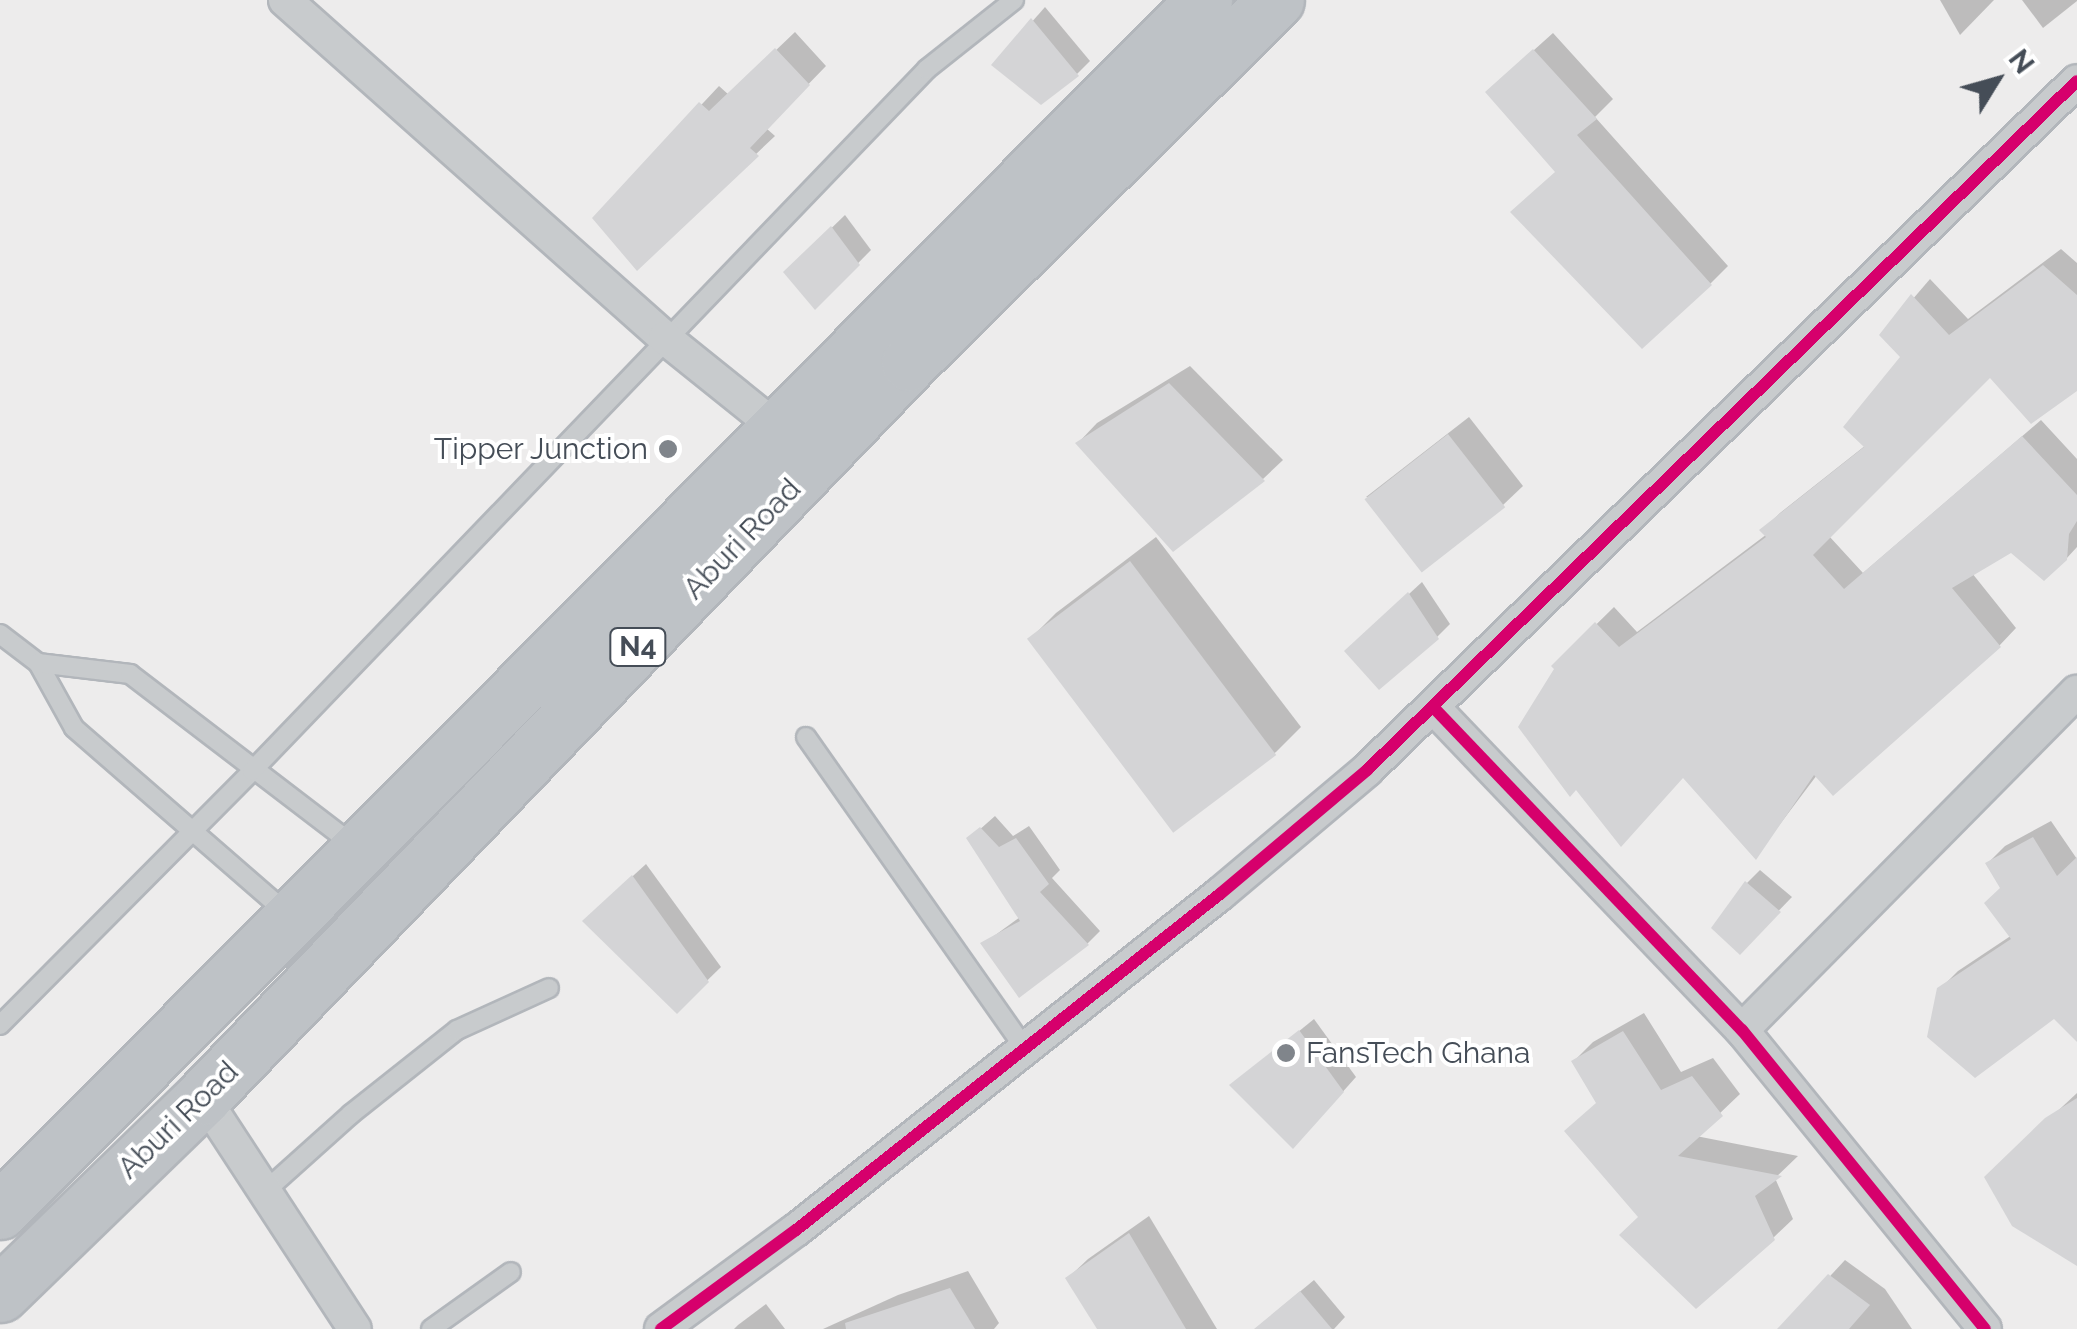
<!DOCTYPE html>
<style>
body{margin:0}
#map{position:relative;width:2077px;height:1329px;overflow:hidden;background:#edecec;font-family:Raleway,sans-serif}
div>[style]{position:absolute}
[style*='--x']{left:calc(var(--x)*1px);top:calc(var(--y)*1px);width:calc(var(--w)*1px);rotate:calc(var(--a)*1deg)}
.shadow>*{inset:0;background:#0003}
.building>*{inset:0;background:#d4d4d6;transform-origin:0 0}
.roads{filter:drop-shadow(2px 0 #b2b6bb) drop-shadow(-2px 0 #b2b6bb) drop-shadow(0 2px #b2b6bb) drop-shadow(0 -2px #b2b6bb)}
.service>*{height:18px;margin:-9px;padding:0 9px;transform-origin:9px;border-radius:9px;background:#c8cbcd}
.minor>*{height:32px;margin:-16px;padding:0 16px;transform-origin:16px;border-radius:16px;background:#c8cbcd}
.trunk>*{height:55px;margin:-27.5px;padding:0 27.5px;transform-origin:27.5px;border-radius:27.5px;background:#bec2c6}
.cycleway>*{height:12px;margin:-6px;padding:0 6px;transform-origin:6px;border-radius:6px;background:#d6006c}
.dots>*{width:28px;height:28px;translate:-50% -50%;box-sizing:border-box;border:5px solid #fff;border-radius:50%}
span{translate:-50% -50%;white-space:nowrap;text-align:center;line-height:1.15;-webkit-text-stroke:8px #fff;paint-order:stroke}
.shield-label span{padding:2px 8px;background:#fff;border:2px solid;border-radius:8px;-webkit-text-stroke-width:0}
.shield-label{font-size:28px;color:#454d57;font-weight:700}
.poi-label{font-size:30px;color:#454d57}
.right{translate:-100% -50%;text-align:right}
.left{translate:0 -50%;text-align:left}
.street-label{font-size:30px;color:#454d57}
.north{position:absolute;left:1947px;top:30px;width:100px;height:100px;-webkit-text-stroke:8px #fff;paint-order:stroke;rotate:53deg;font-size:28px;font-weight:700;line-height:40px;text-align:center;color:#454d57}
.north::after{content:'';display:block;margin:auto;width:35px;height:45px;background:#454d57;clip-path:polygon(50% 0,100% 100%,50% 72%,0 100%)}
</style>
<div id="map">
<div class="shadow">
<div style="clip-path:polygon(1940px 0,1994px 0,1960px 35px)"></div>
<div style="clip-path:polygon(2022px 0,2077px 0,2077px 1px,2043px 28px)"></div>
<div style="clip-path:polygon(1045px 7px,1090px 61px,1077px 74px,994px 65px)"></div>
<div style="clip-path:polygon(795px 32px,826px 66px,766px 128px,775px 136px,637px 267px,595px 218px,719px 86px,729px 95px)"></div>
<div style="clip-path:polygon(1553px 33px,1613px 99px,1595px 117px,1728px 266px,1710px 284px,1558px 171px,1506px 75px)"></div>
<div style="clip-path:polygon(845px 215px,871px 250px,815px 307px,786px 272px)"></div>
<div style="clip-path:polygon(2061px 249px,2077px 263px,2077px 388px,1990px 374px,1829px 536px,1863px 573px,2041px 420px,2077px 459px,2077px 547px,2066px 559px,2011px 550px,1972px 573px,2016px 628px,1999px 646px,1817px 775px,1756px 856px,1684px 775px,1554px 666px,1614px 607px,1637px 632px,1767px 534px,1763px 530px,1780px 513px,1866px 445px,1904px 357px,1882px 335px,1930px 279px,1968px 319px)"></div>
<div style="clip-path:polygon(1190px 366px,1283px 460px,1263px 479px,1078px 443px,1097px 423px)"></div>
<div style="clip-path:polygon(1469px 417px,1523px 486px,1503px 505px,1366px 497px)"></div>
<div style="clip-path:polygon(1156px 537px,1301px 727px,1276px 752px,1177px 824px,1031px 638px,1056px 613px)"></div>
<div style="clip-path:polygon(1422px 582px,1450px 624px,1437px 637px,1360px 639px)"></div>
<div style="clip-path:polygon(995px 816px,1013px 836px,1029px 826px,1060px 870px,1052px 878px,1100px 931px,1087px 944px,983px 944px,1020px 917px,969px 839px)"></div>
<div style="clip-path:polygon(2051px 821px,2077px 859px,2077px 1038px,2055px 1016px,1939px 990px,1958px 971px,2012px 935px,2003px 888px,1988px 863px,2005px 846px)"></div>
<div style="clip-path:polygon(646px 864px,721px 967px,677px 1010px,598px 908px)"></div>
<div style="clip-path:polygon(1760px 870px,1792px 897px,1740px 951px,1747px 883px)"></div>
<div style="clip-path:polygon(1644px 1013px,1681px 1072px,1713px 1058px,1740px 1094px,1696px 1136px,1798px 1156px,1775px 1178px,1793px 1219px,1773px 1238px,1641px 1216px,1598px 1102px,1574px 1061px,1593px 1042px)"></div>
<div style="clip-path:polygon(1314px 1019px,1356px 1077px,1306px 1133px,1233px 1085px)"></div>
<div style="clip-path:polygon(2077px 1093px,2077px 1256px,1987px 1177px)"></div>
<div style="clip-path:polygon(1149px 1216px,1217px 1329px,1100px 1329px,1068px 1278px,1088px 1259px)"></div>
<div style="clip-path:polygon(1845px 1260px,1885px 1289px,1912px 1329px,1781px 1329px)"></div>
<div style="clip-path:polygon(968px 1271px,999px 1323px,994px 1329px,823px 1329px,898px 1295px)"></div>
<div style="clip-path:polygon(1314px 1280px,1345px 1317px,1334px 1329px,1255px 1329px)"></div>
<div style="clip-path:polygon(766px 1304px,785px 1329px,734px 1329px,738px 1325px)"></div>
</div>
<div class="building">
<div style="clip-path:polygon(1031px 18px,1079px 76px,1041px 105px,991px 65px)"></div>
<div style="clip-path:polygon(775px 48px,810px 85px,750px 148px,759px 156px,637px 271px,592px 218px,699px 102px,709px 111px)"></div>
<div style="clip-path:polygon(1533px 49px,1597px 119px,1577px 135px,1712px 285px,1642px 349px,1510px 212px,1555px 172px,1485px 92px)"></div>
<div style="clip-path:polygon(831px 226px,860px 265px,815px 310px,783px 272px)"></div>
<div style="clip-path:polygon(2043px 265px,2077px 295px,2077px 391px,2031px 424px,1990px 378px,1813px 555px,1844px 589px,2022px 436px,2077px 495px,2077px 521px,2069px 534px,2067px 560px,2044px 581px,2011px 553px,1952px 588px,2001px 647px,1833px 796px,1814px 775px,1756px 860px,1683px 778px,1621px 847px,1576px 790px,1570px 797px,1518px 727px,1554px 669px,1551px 666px,1595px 622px,1619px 647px,1766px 537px,1759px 530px,1864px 447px,1843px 427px,1900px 357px,1879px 335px,1911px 294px,1949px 335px)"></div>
<div style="clip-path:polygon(1169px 383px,1265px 481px,1173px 552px,1075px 443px)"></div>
<div style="left:1448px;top:434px;width:93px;height:106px;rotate:52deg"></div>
<div style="left:1130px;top:561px;width:243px;height:129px;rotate:53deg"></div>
<div style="clip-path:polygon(1408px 592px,1439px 639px,1379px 690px,1344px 651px)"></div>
<div style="clip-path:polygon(980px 827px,999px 847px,1016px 838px,1049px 884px,1040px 892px,1089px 945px,1019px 998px,980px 943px,1020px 921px,966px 838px)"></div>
<div style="clip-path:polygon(2033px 837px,2057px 876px,2077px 857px,2077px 1042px,2054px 1019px,1975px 1078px,1927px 1037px,1937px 988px,2011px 939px,1984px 903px,2000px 888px,1985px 863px)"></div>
<div style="clip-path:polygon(632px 875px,709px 982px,677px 1014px,582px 921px)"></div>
<div style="clip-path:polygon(1745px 881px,1781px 912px,1740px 955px,1711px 928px)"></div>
<div style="clip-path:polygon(1299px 1030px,1344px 1092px,1293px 1149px,1229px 1085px)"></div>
<div style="clip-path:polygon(1623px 1031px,1661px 1090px,1692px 1076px,1723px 1116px,1678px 1156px,1782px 1176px,1755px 1196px,1775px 1240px,1696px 1309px,1619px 1235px,1638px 1217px,1564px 1131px,1596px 1103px,1571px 1061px)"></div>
<div style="clip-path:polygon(2077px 1098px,2077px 1266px,2012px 1226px,1984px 1177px,2045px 1118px)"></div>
<div style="clip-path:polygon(1129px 1233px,1186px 1329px,1097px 1329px,1065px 1278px)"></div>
<div style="clip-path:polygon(1828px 1274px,1870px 1305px,1849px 1329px,1777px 1329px)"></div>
<div style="clip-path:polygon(950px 1288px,975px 1329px,846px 1329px,845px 1323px)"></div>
<div style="clip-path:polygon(1300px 1291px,1332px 1329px,1254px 1329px)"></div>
</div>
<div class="roads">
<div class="service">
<div style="--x:0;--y:634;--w:48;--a:37.3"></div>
<div style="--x:38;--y:663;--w:74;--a:61"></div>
<div style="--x:74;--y:728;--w:282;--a:41"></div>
<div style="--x:38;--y:663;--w:93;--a:6.8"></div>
<div style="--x:130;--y:674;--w:282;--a:37.4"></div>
<div style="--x:806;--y:737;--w:381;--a:54.9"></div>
<div style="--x:0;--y:1025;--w:358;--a:-45.2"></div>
<div style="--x:252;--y:771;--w:974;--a:-46.12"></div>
<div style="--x:927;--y:69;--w:111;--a:-38.4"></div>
<div style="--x:263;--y:1193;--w:118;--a:-41.9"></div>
<div style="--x:351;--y:1114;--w:135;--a:-38.4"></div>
<div style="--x:457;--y:1030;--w:101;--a:-24.5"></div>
<div style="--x:431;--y:1329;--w:98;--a:-35.5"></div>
</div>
<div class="minor">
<div style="--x:285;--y:0;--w:509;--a:41.65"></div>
<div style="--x:665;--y:338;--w:145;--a:38.8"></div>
<div style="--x:1434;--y:708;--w:446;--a:46.3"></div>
<div style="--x:1742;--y:1030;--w:385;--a:50.9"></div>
<div style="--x:1742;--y:1030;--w:476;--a:-45.3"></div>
<div style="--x:203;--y:1097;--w:277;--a:56.8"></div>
<div style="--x:661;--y:1329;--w:167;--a:-36.3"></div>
<div style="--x:796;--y:1230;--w:541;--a:-38.4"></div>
<div style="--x:1220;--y:894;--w:192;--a:-40.1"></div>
<div style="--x:1367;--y:770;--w:989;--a:-44.14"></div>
</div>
<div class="trunk">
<div style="--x:0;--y:1211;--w:1708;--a:-45.17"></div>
<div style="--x:0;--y:1294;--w:283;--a:-44.1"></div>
<div style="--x:203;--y:1097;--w:1018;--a:-46.11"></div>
<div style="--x:909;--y:363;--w:516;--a:-44.69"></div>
</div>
</div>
<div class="cycleway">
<div style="--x:1434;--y:708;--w:446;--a:46.3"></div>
<div style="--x:1742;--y:1030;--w:385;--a:50.9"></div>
<div style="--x:661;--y:1329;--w:167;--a:-36.3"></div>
<div style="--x:796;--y:1230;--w:541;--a:-38.4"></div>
<div style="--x:1220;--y:894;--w:192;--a:-40.1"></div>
<div style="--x:1367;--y:770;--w:989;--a:-44.14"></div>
</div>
<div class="dots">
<div style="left:668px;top:449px;background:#80858b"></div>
<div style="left:1286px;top:1053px;background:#80858b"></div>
</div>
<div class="shield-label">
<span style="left:638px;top:647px">N4</span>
</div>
<div class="poi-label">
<span class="right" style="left:648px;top:449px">Tipper Junction</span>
<span class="left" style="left:1306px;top:1053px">FansTech Ghana</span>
</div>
<div class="street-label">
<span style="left:742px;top:539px;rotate:-46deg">Aburi Road</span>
<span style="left:178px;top:1120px;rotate:-44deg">Aburi Road</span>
</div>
<div class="north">N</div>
</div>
